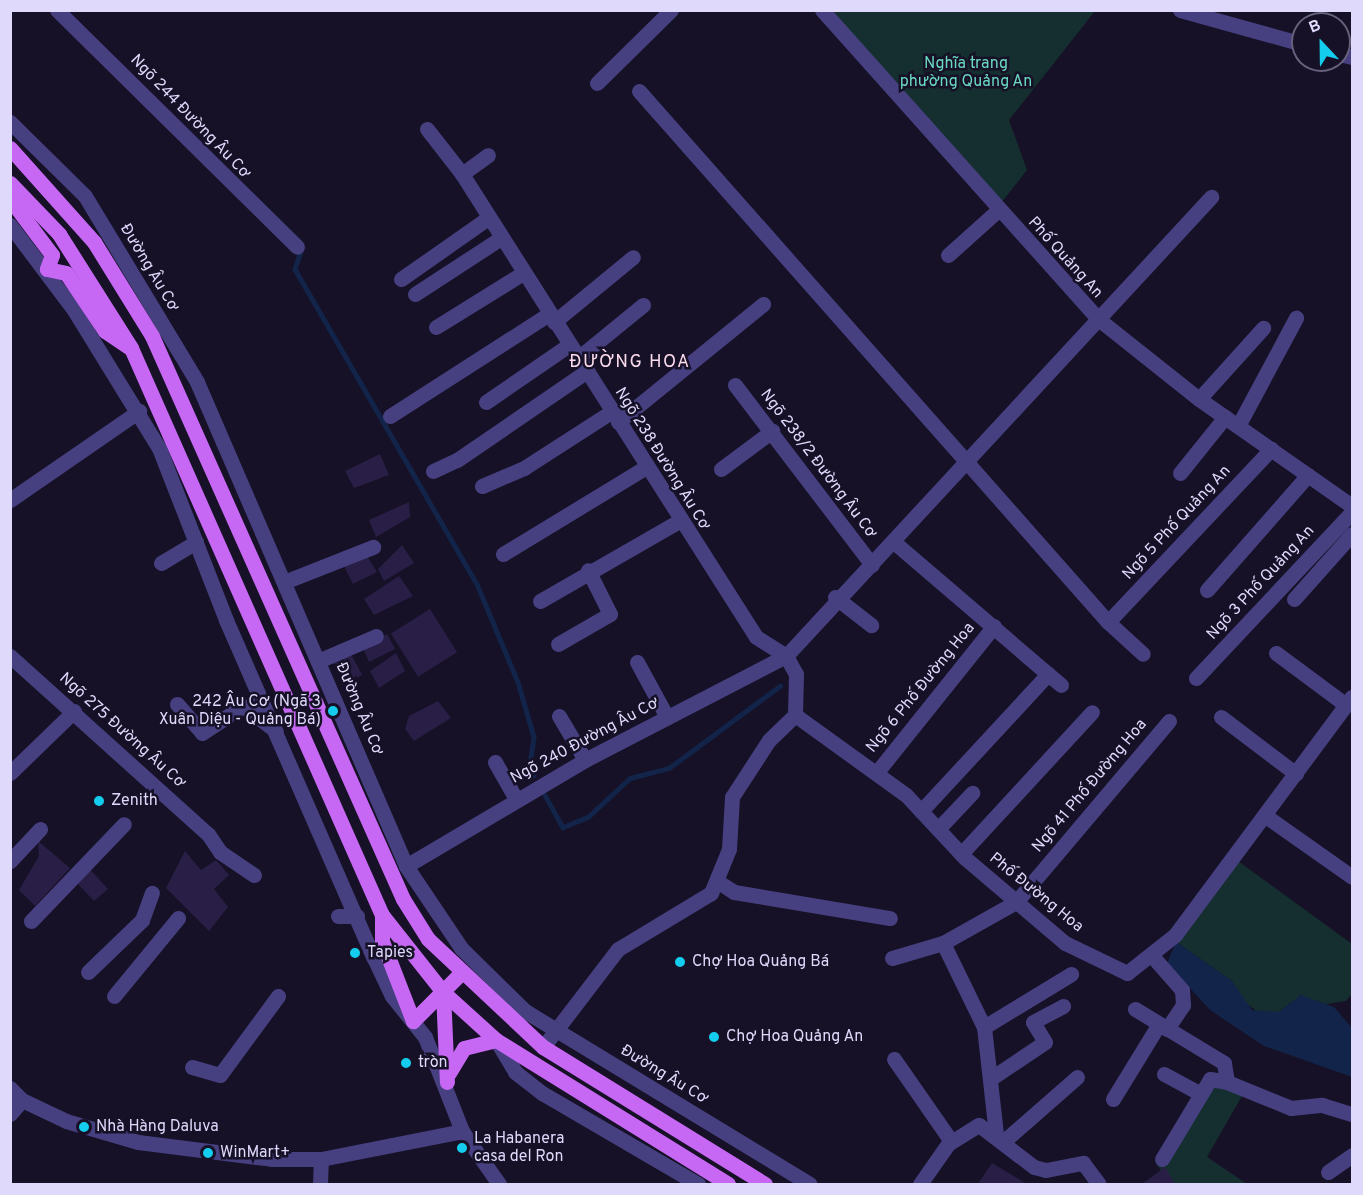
<!DOCTYPE html>
<meta charset="utf-8">
<style>
body{margin:0}
#map{position:relative;width:1363px;height:1195px;overflow:hidden;background:#161126;font-family:Overpass,sans-serif}
div>[style]{position:absolute}
[style*='--x']{left:calc(var(--x)*1px);top:calc(var(--y)*1px);width:calc(var(--w)*1px);rotate:calc(var(--a)*1deg)}
.green>*{inset:0;background:#152f30}
.water>*{inset:0;background:#122449}
.stream>*{height:4.5px;margin:-2.25px;padding:0 2.25px;transform-origin:2.25px;border-radius:2.25px;background:#122449}
.building>*{inset:0;background:#291f46;transform-origin:0 0}
.minor>*{height:15px;margin:-7.5px;padding:0 7.5px;transform-origin:7.5px;border-radius:7.5px;background:#464081}
.tertiary>*{height:15px;margin:-7.5px;padding:0 7.5px;transform-origin:7.5px;border-radius:7.5px;background:#464081}
.primary>*{height:15px;margin:-7.5px;padding:0 7.5px;transform-origin:7.5px;border-radius:7.5px;background:#c768f4}
.dots>*{width:16px;height:16px;translate:-50% -50%;box-sizing:border-box;border:3px solid #161126;border-radius:50%}
span{translate:-50% -50%;white-space:nowrap;text-align:center;line-height:1.15;-webkit-text-stroke:5px #161126;paint-order:stroke}
.park-label{font-size:16px;color:#6ad8c2}
.street-label{font-size:16px;color:#dfd9fc}
.poi-label{font-size:16px;color:#dfd9fc}
.right{translate:-100% -50%;text-align:right}
.left{translate:0 -50%;text-align:left}
.neighbourhood-label{font-size:18px;color:#fcdbee;letter-spacing:1.5px}
.frame{position:absolute;inset:0;border:12px solid #dfd9fc;pointer-events:none}
.north{position:absolute;left:1291px;top:12px;width:60px;height:60px;box-sizing:border-box;background:#161126;border:2px solid #66617c;border-radius:50%;rotate:338deg;font-size:16px;font-weight:700;line-height:24px;text-align:center;color:#dfd9fc}
.north::after{content:'';display:block;margin:auto;width:21px;height:27px;background:#14cdee;clip-path:polygon(50% 0,100% 100%,50% 72%,0 100%)}
</style>
<div id="map">
<div class="green">
<div style="clip-path:polygon(831px 11px,1095px 11px,1009px 120px,1027px 170px,997px 208px)"></div>
<div style="clip-path:polygon(1238px 861px,1352px 944px,1352px 994px,1346px 1001px,1319px 1005px,1301px 995px,1279px 1012px,1263px 1015px,1239px 999px,1232px 981px,1176px 942px)"></div>
<div style="clip-path:polygon(1206px 1079px,1242px 1096px,1207px 1157px,1247px 1184px,1172px 1184px,1157px 1165px)"></div>
</div>
<div class="water">
<div style="clip-path:polygon(1176px 942px,1232px 981px,1252px 1010px,1279px 1012px,1301px 995px,1334px 1007px,1352px 1028px,1352px 1077px,1264px 1046px,1210px 1010px,1167px 963px)"></div>
</div>
<div class="stream">
<div style="--x:302;--y:248;--w:22;--a:108"></div>
<div style="--x:295;--y:269;--w:364;--a:60"></div>
<div style="--x:477;--y:584;--w:106;--a:67.3"></div>
<div style="--x:518;--y:682;--w:57;--a:73.8"></div>
<div style="--x:534;--y:737;--w:28;--a:98"></div>
<div style="--x:530;--y:765;--w:11;--a:68"></div>
<div style="--x:545;--y:795;--w:37;--a:61"></div>
<div style="--x:563;--y:827;--w:27;--a:-22"></div>
<div style="--x:588;--y:817;--w:57;--a:-42.9"></div>
<div style="--x:630;--y:778;--w:40;--a:-14.4"></div>
<div style="--x:669;--y:768;--w:138;--a:-36.5"></div>
</div>
<div class="building">
<div style="clip-path:polygon(380px 454px,389px 475px,354px 488px,345px 471px)"></div>
<div style="clip-path:polygon(409px 502px,410px 517px,376px 537px,369px 520px)"></div>
<div style="clip-path:polygon(402px 545px,414px 563px,384px 581px,378px 569px)"></div>
<div style="clip-path:polygon(364px 551px,377px 572px,353px 584px,341px 560px)"></div>
<div style="clip-path:polygon(399px 576px,413px 596px,374px 615px,364px 599px)"></div>
<div style="left:430px;top:609px;width:51px;height:46px;rotate:58deg"></div>
<div style="clip-path:polygon(387px 634px,395px 649px,369px 662px,363px 648px)"></div>
<div style="left:350px;top:652px;width:26px;height:19px;rotate:62deg"></div>
<div style="clip-path:polygon(396px 653px,405px 671px,379px 688px,370px 671px)"></div>
<div style="clip-path:polygon(438px 701px,451px 718px,414px 741px,405px 729px,409px 716px)"></div>
<div style="clip-path:polygon(38px 841px,70px 868px,35px 906px,19px 890px,39px 856px)"></div>
<div style="clip-path:polygon(185px 851px,201px 870px,216px 860px,229px 875px,214px 889px,228px 907px,209px 931px,166px 888px)"></div>
<div style="clip-path:polygon(88px 867px,108px 889px,94px 901px,76px 882px)"></div>
<div style="clip-path:polygon(992px 1163px,1027px 1184px,978px 1184px)"></div>
<div style="clip-path:polygon(1165px 1167px,1175px 1184px,1142px 1184px)"></div>
</div>
<div class="minor">
<div style="--x:57;--y:10;--w:337;--a:44.6"></div>
<div style="--x:822;--y:10;--w:413;--a:48.2"></div>
<div style="--x:1097;--y:318;--w:130;--a:38.5"></div>
<div style="--x:1199;--y:399;--w:187;--a:35"></div>
<div style="--x:1180;--y:10;--w:128;--a:15.5"></div>
<div style="--x:1339;--y:54;--w:13;--a:13"></div>
<div style="--x:597;--y:83;--w:104;--a:-44.6"></div>
<div style="--x:639;--y:91;--w:708;--a:48.55"></div>
<div style="--x:1108;--y:622;--w:47;--a:42.4"></div>
<div style="--x:427;--y:129;--w:57;--a:52.1"></div>
<div style="--x:462;--y:174;--w:548;--a:57.58"></div>
<div style="--x:756;--y:637;--w:36;--a:32"></div>
<div style="--x:786;--y:656;--w:21;--a:61"></div>
<div style="--x:796;--y:674;--w:41;--a:91.4"></div>
<div style="--x:795;--y:715;--w:36;--a:136"></div>
<div style="--x:769;--y:740;--w:68;--a:123"></div>
<div style="--x:732;--y:797;--w:52;--a:93.3"></div>
<div style="--x:729;--y:849;--w:48;--a:112.2"></div>
<div style="--x:711;--y:893;--w:109;--a:148.9"></div>
<div style="--x:618;--y:949;--w:123;--a:127.4"></div>
<div style="--x:462;--y:174;--w:32;--a:-36"></div>
<div style="--x:948;--y:255;--w:64;--a:-41.9"></div>
<div style="--x:401;--y:279;--w:106;--a:-35"></div>
<div style="--x:415;--y:294;--w:103;--a:-33.1"></div>
<div style="--x:554;--y:322;--w:102;--a:-39.4"></div>
<div style="--x:436;--y:327;--w:102;--a:-31.8"></div>
<div style="--x:578;--y:358;--w:84;--a:-39.2"></div>
<div style="--x:735;--y:385;--w:226;--a:52.7"></div>
<div style="--x:1199;--y:399;--w:96;--a:-48"></div>
<div style="--x:486;--y:402;--w:101;--a:-34.5"></div>
<div style="--x:390;--y:416;--w:189;--a:-32.7"></div>
<div style="--x:618;--y:422;--w:187;--a:-39.1"></div>
<div style="--x:1238;--y:426;--w:123;--a:-61.8"></div>
<div style="--x:721;--y:469;--w:64;--a:-36.7"></div>
<div style="--x:433;--y:471;--w:26;--a:-25"></div>
<div style="--x:457;--y:460;--w:158;--a:-34.4"></div>
<div style="--x:1180;--y:473;--w:72;--a:-51.2"></div>
<div style="--x:482;--y:486;--w:46;--a:-23.2"></div>
<div style="--x:524;--y:468;--w:103;--a:-32.8"></div>
<div style="--x:10;--y:500;--w:157;--a:-34.6"></div>
<div style="--x:895;--y:543;--w:201;--a:40.6"></div>
<div style="--x:1048;--y:674;--w:187;--a:132.8"></div>
<div style="--x:503;--y:554;--w:167;--a:-31.3"></div>
<div style="--x:161;--y:563;--w:41;--a:-31"></div>
<div style="--x:284;--y:582;--w:96;--a:-21.5"></div>
<div style="--x:1207;--y:590;--w:153;--a:-48.7"></div>
<div style="--x:835;--y:597;--w:46;--a:37.9"></div>
<div style="--x:1294;--y:599;--w:87;--a:-48.3"></div>
<div style="--x:540;--y:601;--w:160;--a:-29.9"></div>
<div style="--x:1108;--y:622;--w:238;--a:-46.7"></div>
<div style="--x:558;--y:644;--w:60;--a:-30"></div>
<div style="--x:610;--y:614;--w:49;--a:-116.6"></div>
<div style="--x:1276;--y:653;--w:87;--a:36.6"></div>
<div style="--x:10;--y:656;--w:266;--a:42"></div>
<div style="--x:208;--y:834;--w:22;--a:56"></div>
<div style="--x:220;--y:852;--w:41;--a:34.1"></div>
<div style="--x:318;--y:661;--w:63;--a:-23.3"></div>
<div style="--x:637;--y:662;--w:63;--a:61.4"></div>
<div style="--x:1048;--y:674;--w:17;--a:40"></div>
<div style="--x:1196;--y:678;--w:228;--a:-46.8"></div>
<div style="--x:177;--y:704;--w:38;--a:49"></div>
<div style="--x:202;--y:733;--w:49;--a:-33.4"></div>
<div style="--x:243;--y:706;--w:41;--a:37.1"></div>
<div style="--x:795;--y:715;--w:137;--a:35.8"></div>
<div style="--x:906;--y:795;--w:86;--a:46.9"></div>
<div style="--x:965;--y:858;--w:131;--a:40.4"></div>
<div style="--x:1065;--y:943;--w:69;--a:25.8"></div>
<div style="--x:1127;--y:973;--w:61;--a:-38.4"></div>
<div style="--x:1175;--y:935;--w:297;--a:-53.4"></div>
<div style="--x:559;--y:716;--w:51;--a:59.4"></div>
<div style="--x:1221;--y:717;--w:94;--a:37.2"></div>
<div style="--x:495;--y:762;--w:43;--a:60.4"></div>
<div style="--x:877;--y:772;--w:187;--a:-51.3"></div>
<div style="--x:10;--y:773;--w:89;--a:-44.1"></div>
<div style="--x:1267;--y:817;--w:104;--a:35.2"></div>
<div style="--x:938;--y:829;--w:50;--a:-46.6"></div>
<div style="--x:961;--y:854;--w:193;--a:-47.3"></div>
<div style="--x:10;--y:861;--w:44;--a:-46.8"></div>
<div style="--x:406;--y:866;--w:208;--a:-30.6"></div>
<div style="--x:585;--y:760;--w:226;--a:-27.4"></div>
<div style="--x:786;--y:656;--w:626;--a:-47.2"></div>
<div style="--x:717;--y:881;--w:20;--a:33"></div>
<div style="--x:734;--y:892;--w:158;--a:9.5"></div>
<div style="--x:338;--y:916;--w:19;--a:0"></div>
<div style="--x:31;--y:921;--w:134;--a:-46.2"></div>
<div style="--x:943;--y:943;--w:93;--a:64"></div>
<div style="--x:984;--y:1027;--w:108;--a:83.6"></div>
<div style="--x:1153;--y:957;--w:44;--a:48.7"></div>
<div style="--x:1182;--y:990;--w:15;--a:86"></div>
<div style="--x:1183;--y:1005;--w:29;--a:124"></div>
<div style="--x:892;--y:958;--w:53;--a:-16.4"></div>
<div style="--x:943;--y:943;--w:84;--a:-29.3"></div>
<div style="--x:1016;--y:902;--w:237;--a:-49.8"></div>
<div style="--x:88;--y:972;--w:75;--a:-43.9"></div>
<div style="--x:142;--y:920;--w:29;--a:-70"></div>
<div style="--x:114;--y:996;--w:101;--a:-50.6"></div>
<div style="--x:1135;--y:1009;--w:104;--a:31.2"></div>
<div style="--x:1224;--y:1063;--w:19;--a:81"></div>
<div style="--x:1227;--y:1082;--w:69;--a:22.1"></div>
<div style="--x:1291;--y:1108;--w:31;--a:-6"></div>
<div style="--x:1322;--y:1105;--w:31;--a:17"></div>
<div style="--x:984;--y:1027;--w:102;--a:-31.3"></div>
<div style="--x:894;--y:1059;--w:100;--a:55.2"></div>
<div style="--x:192;--y:1067;--w:29;--a:16"></div>
<div style="--x:220;--y:1075;--w:98;--a:-53.7"></div>
<div style="--x:1164;--y:1074;--w:42;--a:28.4"></div>
<div style="--x:990;--y:1079;--w:66;--a:-33.9"></div>
<div style="--x:1045;--y:1042;--w:23;--a:-121"></div>
<div style="--x:1033;--y:1022;--w:34;--a:-28"></div>
<div style="--x:10;--y:1088;--w:17;--a:45"></div>
<div style="--x:22;--y:1100;--w:49;--a:25.5"></div>
<div style="--x:66;--y:1121;--w:75;--a:16.3"></div>
<div style="--x:138;--y:1142;--w:135;--a:7.2"></div>
<div style="--x:272;--y:1159;--w:49;--a:0"></div>
<div style="--x:321;--y:1159;--w:144;--a:-11.2"></div>
<div style="--x:1113;--y:1099;--w:88;--a:-58.5"></div>
<div style="--x:10;--y:1114;--w:18;--a:-49"></div>
<div style="--x:1004;--y:1141;--w:97;--a:-41.2"></div>
<div style="--x:1162;--y:1159;--w:93;--a:-59"></div>
<div style="--x:1210;--y:1079;--w:17;--a:10"></div>
<div style="--x:1328;--y:1172;--w:29;--a:-35"></div>
<div style="--x:320;--y:1184;--w:25;--a:-88"></div>
<div style="--x:920;--y:1184;--w:49;--a:-55"></div>
<div style="--x:948;--y:1144;--w:36;--a:-32"></div>
<div style="--x:979;--y:1125;--w:69;--a:37.4"></div>
<div style="--x:1034;--y:1167;--w:12;--a:14"></div>
<div style="--x:1046;--y:1170;--w:38;--a:-11"></div>
<div style="--x:1083;--y:1163;--w:26;--a:53"></div>
</div>
<div class="tertiary">
<div style="--x:10;--y:122;--w:105;--a:44.6"></div>
<div style="--x:85;--y:196;--w:217;--a:58.9"></div>
<div style="--x:197;--y:382;--w:527;--a:66.64"></div>
<div style="--x:406;--y:866;--w:99;--a:56.1"></div>
<div style="--x:461;--y:948;--w:90;--a:44.5"></div>
<div style="--x:525;--y:1011;--w:333;--a:31.3"></div>
<div style="--x:10;--y:225;--w:106;--a:53"></div>
<div style="--x:74;--y:310;--w:162;--a:58.4"></div>
<div style="--x:159;--y:448;--w:185;--a:68.7"></div>
<div style="--x:226;--y:620;--w:369;--a:66.4"></div>
<div style="--x:374;--y:958;--w:42;--a:64.7"></div>
<div style="--x:392;--y:996;--w:53;--a:51.2"></div>
<div style="--x:425;--y:1037;--w:101;--a:68.5"></div>
<div style="--x:462;--y:1131;--w:65;--a:55.1"></div>
<div style="--x:496;--y:1040;--w:37;--a:59"></div>
<div style="--x:515;--y:1072;--w:34;--a:38"></div>
<div style="--x:542;--y:1093;--w:181;--a:30.3"></div>
</div>
<div class="primary">
<div style="--x:10;--y:148;--w:126;--a:48.2"></div>
<div style="--x:94;--y:242;--w:110;--a:58.3"></div>
<div style="--x:152;--y:336;--w:616;--a:65.97"></div>
<div style="--x:403;--y:899;--w:47;--a:58"></div>
<div style="--x:428;--y:939;--w:158;--a:43.2"></div>
<div style="--x:543;--y:1047;--w:261;--a:31.7"></div>
<div style="--x:10;--y:183;--w:71;--a:46.1"></div>
<div style="--x:59;--y:234;--w:135;--a:57.7"></div>
<div style="--x:131;--y:348;--w:620;--a:66.12"></div>
<div style="--x:382;--y:915;--w:98;--a:51.6"></div>
<div style="--x:443;--y:992;--w:72;--a:42.2"></div>
<div style="--x:496;--y:1040;--w:273;--a:31.8"></div>
<div style="--x:10;--y:199;--w:70;--a:53.1"></div>
<div style="--x:52;--y:255;--w:15;--a:110"></div>
<div style="--x:47;--y:269;--w:19;--a:12"></div>
<div style="--x:66;--y:273;--w:70;--a:56.1"></div>
<div style="--x:105;--y:331;--w:29;--a:34"></div>
<div style="--x:382;--y:915;--w:26;--a:90"></div>
<div style="--x:382;--y:941;--w:86;--a:68.8"></div>
<div style="--x:413;--y:1021;--w:68;--a:-45"></div>
<div style="--x:443;--y:992;--w:90;--a:87.5"></div>
<div style="--x:449;--y:1073;--w:29;--a:-59"></div>
<div style="--x:464;--y:1048;--w:33;--a:-14"></div>
</div>
<div class="dots">
<div style="left:333px;top:711px;background:#14cdee"></div>
<div style="left:99px;top:801px;background:#14cdee"></div>
<div style="left:355px;top:953px;background:#14cdee"></div>
<div style="left:680px;top:962px;background:#14cdee"></div>
<div style="left:714px;top:1037px;background:#14cdee"></div>
<div style="left:406px;top:1063px;background:#14cdee"></div>
<div style="left:84px;top:1127px;background:#14cdee"></div>
<div style="left:462px;top:1148px;background:#14cdee"></div>
<div style="left:208px;top:1153px;background:#14cdee"></div>
</div>
<div class="park-label">
<span style="left:966px;top:73px">Nghĩa trang<br>phường Quảng An</span>
</div>
<div class="street-label">
<span style="left:190px;top:117px;rotate:46deg">Ngõ 244 Đường Âu Cơ</span>
<span style="left:1065px;top:258px;rotate:48deg">Phố Quảng An</span>
<span style="left:149px;top:268px;rotate:59deg">Đường Âu Cơ</span>
<span style="left:662px;top:459px;rotate:58deg">Ngõ 238 Đường Âu Cơ</span>
<span style="left:818px;top:464px;rotate:53deg">Ngõ 238/2 Đường Âu Cơ</span>
<span style="left:1177px;top:523px;rotate:-47deg">Ngõ 5 Phố Quảng An</span>
<span style="left:1261px;top:583px;rotate:-47deg">Ngõ 3 Phố Quảng An</span>
<span style="left:921px;top:688px;rotate:-51deg">Ngõ 6 Phố Đường Hoa</span>
<span style="left:359px;top:709px;rotate:67deg">Đường Âu Cơ</span>
<span style="left:122px;top:731px;rotate:42deg">Ngõ 275 Đường Âu Cơ</span>
<span style="left:585px;top:741px;rotate:-28deg">Ngõ 240 Đường Âu Cơ</span>
<span style="left:1090px;top:786px;rotate:-50deg">Ngõ 41 Phố Đường Hoa</span>
<span style="left:1036px;top:893px;rotate:39deg">Phố Đường Hoa</span>
<span style="left:664px;top:1075px;rotate:31deg">Đường Âu Cơ</span>
</div>
<div class="poi-label">
<span class="right" style="left:321px;top:711px">242 Âu Cơ (Ngã 3<br>Xuân Diệu - Quảng Bá)</span>
<span class="left" style="left:111px;top:801px">Zenith</span>
<span class="left" style="left:367px;top:953px">Tapies</span>
<span class="left" style="left:692px;top:962px">Chợ Hoa Quảng Bá</span>
<span class="left" style="left:726px;top:1037px">Chợ Hoa Quảng An</span>
<span class="left" style="left:418px;top:1063px">tròn</span>
<span class="left" style="left:96px;top:1127px">Nhà Hàng Daluva</span>
<span class="left" style="left:474px;top:1148px">La Habanera<br>casa del Ron</span>
<span class="left" style="left:220px;top:1153px">WinMart+</span>
</div>
<div class="neighbourhood-label">
<span style="left:630px;top:363px">ĐƯỜNG HOA</span>
</div>
<div class="frame"></div>
<div class="north">B</div>
</div>
